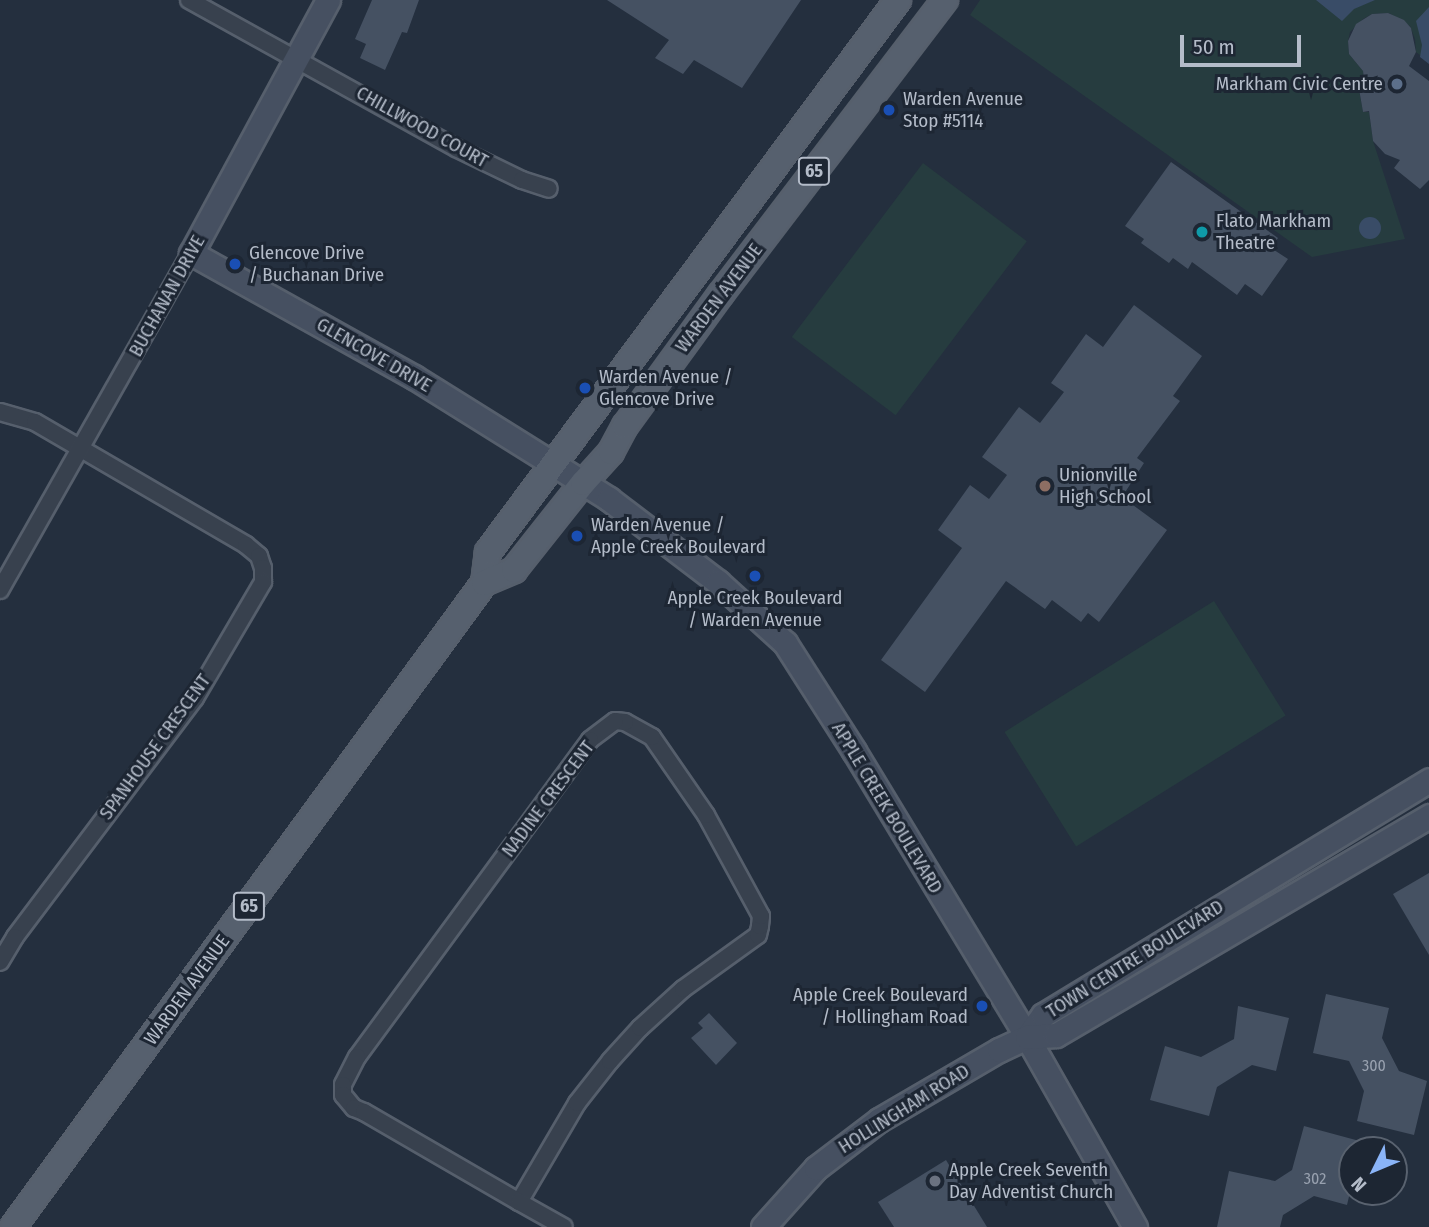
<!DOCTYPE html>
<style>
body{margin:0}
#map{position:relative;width:1429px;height:1227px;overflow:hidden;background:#242f3e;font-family:"Fira Sans Condensed",sans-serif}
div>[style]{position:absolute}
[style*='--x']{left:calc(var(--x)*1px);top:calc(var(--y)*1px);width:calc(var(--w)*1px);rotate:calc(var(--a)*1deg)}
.green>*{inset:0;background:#263c3f;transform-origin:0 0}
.water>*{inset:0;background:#394c67}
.round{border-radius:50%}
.building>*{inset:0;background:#455162}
.roads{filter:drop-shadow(2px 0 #565f6c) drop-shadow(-2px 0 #565f6c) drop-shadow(0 2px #565f6c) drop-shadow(0 -2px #565f6c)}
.street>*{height:16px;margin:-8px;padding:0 8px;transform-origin:8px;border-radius:8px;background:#38414e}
.secondary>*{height:23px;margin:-11.5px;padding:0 11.5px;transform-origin:11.5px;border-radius:11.5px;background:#465061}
.primary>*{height:24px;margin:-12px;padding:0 12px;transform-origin:12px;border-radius:12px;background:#56606e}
.dots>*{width:19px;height:19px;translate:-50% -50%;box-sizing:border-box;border:4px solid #1d2633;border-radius:50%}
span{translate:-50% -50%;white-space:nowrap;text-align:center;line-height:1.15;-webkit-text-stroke:6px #1d2633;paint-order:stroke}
.number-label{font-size:16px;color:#98a1af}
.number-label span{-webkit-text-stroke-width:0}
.shield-label span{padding:2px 5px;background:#1d2633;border:2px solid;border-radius:5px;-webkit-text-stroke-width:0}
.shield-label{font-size:18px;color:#b4bcc9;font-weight:700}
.poi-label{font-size:19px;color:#b4bcc9}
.right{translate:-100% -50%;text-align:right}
.left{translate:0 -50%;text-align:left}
.street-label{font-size:19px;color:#b4bcc9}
.north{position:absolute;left:1338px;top:1136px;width:70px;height:70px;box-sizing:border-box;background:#1d2633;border:2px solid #59626f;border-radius:50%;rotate:227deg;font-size:19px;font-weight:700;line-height:28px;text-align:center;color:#b4bcc9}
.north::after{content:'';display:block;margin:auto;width:24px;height:32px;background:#8ab4f8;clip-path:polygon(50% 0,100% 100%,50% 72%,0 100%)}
.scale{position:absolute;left:1180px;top:35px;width:121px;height:32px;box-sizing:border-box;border:4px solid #b4bcc9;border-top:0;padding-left:9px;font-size:21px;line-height:24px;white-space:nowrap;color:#b4bcc9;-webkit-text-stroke:5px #1d2633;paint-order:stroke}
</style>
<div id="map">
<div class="green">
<div style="clip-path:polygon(980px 0,1429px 0,1429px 62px,1416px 52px,1415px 39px,1410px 26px,1389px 13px,1372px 14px,1363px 19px,1350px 32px,1348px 41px,1349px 54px,1363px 71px,1365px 88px,1359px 90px,1363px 112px,1369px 112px,1373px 141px,1405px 239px,1312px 257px,970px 15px)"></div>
<div style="left:923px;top:163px;width:130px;height:218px;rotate:37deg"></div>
<div style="left:1214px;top:601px;width:135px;height:247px;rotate:58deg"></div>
</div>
<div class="water">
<div style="clip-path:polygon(1316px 0,1375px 0,1354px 9px,1342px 21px)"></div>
<div style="clip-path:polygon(1429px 7px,1429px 64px,1420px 57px,1422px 45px,1416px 21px)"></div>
<div class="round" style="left:1359px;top:217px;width:22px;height:22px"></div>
</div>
<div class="building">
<div style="clip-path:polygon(372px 0,419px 0,407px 33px,402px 32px,385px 70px,360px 58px,366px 44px,355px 39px)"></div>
<div style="clip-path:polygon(607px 0,801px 0,742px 88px,694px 60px,683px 74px,655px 58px,669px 40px)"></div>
<div style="clip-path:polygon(1388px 13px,1404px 20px,1411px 28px,1416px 52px,1409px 66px,1429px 81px,1429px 180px,1420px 189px,1394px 168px,1400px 160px,1385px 154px,1373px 141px,1369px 111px,1363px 112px,1359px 89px,1365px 88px,1363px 71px,1349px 54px,1348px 41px,1356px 24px,1372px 14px)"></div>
<div style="clip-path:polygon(1171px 162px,1278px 238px,1271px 248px,1288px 259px,1262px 296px,1245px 284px,1237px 295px,1192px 262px,1188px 269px,1173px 258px,1169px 263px,1141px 243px,1144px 239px,1125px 226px)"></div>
<div style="clip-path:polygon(1134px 305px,1202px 356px,1173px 396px,1180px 401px,1137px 458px,1144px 463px,1122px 497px,1167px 530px,1099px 622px,1088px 613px,1081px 622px,1052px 600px,1045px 609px,1006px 581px,925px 692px,881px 660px,962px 548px,938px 530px,970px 485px,989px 499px,1007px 475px,982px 457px,1019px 407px,1040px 423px,1064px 392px,1051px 383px,1086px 334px,1103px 347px)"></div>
<div style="clip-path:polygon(1429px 873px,1429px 955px,1393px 894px)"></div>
<div style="clip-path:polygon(1326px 994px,1389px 1008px,1382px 1038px,1399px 1071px,1427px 1081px,1414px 1135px,1357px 1121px,1364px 1091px,1349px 1061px,1313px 1053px)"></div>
<div style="clip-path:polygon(1238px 1006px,1289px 1018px,1276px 1071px,1252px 1065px,1217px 1087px,1209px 1116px,1150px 1100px,1165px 1046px,1201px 1057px,1234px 1039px)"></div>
<div style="clip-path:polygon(709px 1013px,737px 1043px,716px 1065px,691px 1038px,703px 1028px,698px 1023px)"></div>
<div style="clip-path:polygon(1304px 1126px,1378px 1146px,1377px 1150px,1352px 1150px,1352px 1184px,1347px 1205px,1314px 1196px,1283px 1215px,1280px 1227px,1217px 1227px,1229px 1171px,1275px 1181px,1292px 1170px)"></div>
<div style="clip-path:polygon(946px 1160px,987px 1227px,894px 1227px,878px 1202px)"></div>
</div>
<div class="roads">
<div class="street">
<div style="--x:189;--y:0;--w:305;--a:29"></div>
<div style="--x:456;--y:148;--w:73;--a:25.9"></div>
<div style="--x:522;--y:180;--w:28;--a:18"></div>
<div style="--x:0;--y:412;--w:36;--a:16"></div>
<div style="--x:35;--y:422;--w:244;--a:30.2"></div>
<div style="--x:246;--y:545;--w:17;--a:40"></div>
<div style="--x:259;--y:556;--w:13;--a:72"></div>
<div style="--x:263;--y:568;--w:14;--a:90"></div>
<div style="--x:263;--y:582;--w:134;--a:120.4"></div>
<div style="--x:195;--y:698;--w:299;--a:127"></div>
<div style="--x:15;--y:937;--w:29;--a:121"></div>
<div style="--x:0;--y:590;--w:387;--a:-60.5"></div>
<div style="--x:519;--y:1202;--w:115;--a:-59.6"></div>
<div style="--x:577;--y:1103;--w:53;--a:-51.8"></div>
<div style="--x:610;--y:1061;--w:45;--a:-47.7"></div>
<div style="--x:640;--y:1028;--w:58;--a:-42.2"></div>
<div style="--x:683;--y:989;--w:92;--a:-35.8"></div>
<div style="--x:758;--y:935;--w:9;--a:-77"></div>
<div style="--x:760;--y:926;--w:10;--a:-84"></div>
<div style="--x:761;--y:916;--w:115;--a:-118.6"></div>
<div style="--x:706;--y:815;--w:95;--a:-124.7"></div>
<div style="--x:652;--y:737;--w:31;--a:-151"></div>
<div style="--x:625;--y:722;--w:10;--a:-174"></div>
<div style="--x:615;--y:721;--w:31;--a:143"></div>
<div style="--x:590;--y:740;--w:393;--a:126.3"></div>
<div style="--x:357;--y:1057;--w:31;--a:117"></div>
<div style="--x:343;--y:1085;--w:10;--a:90"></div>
<div style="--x:343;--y:1095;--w:17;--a:50"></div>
<div style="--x:354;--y:1108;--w:11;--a:22"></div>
<div style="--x:364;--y:1112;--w:179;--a:30.1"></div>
<div style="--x:519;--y:1202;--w:51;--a:29.1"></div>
</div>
<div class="secondary">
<div style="--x:328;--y:0;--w:288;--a:118.4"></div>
<div style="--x:191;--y:253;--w:255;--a:29.1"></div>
<div style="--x:414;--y:377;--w:230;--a:32"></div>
<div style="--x:609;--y:499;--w:137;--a:37.3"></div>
<div style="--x:718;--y:582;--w:91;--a:42.3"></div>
<div style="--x:785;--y:643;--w:128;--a:57.4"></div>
<div style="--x:854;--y:751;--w:334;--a:58.8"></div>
<div style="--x:1027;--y:1037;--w:219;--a:60.4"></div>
<div style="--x:1027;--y:1037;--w:27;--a:-54"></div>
<div style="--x:1043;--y:1015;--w:452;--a:-31.3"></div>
<div style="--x:763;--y:1227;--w:79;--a:-48.1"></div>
<div style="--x:816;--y:1168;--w:79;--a:-37.3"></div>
<div style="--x:879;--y:1120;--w:139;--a:-30.3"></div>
<div style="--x:999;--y:1050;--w:31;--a:-25"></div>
<div style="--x:1027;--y:1037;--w:29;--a:-4"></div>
<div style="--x:1056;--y:1035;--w:433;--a:-30.4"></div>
</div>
<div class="primary">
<div style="--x:484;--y:583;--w:31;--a:-83"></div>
<div style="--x:488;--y:552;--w:688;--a:-53.4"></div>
<div style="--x:13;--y:1227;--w:798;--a:-53.82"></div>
<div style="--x:484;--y:583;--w:33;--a:-23"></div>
<div style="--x:514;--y:570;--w:111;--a:-51.6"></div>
<div style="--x:583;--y:483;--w:42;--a:-47.9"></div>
<div style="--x:611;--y:452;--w:30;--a:-62"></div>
<div style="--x:625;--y:426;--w:163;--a:-54"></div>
<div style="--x:721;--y:294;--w:370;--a:-52.7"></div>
</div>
</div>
<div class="dots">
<div style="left:1397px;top:84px;background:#5c6f8a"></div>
<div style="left:889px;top:110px;background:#1a4fb4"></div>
<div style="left:1202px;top:232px;background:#0f9aa8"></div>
<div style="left:235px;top:264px;background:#1a4fb4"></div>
<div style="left:585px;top:388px;background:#1a4fb4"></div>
<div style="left:1045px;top:486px;background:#8d6e63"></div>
<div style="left:577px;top:536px;background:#1a4fb4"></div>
<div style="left:755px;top:576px;background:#1a4fb4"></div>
<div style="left:982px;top:1006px;background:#1a4fb4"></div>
<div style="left:935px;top:1181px;background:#6b7280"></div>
</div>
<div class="number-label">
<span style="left:1374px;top:1066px">300</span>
<span style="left:1315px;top:1179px">302</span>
</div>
<div class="shield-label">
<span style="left:814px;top:171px">65</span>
<span style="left:249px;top:906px">65</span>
</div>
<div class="poi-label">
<span class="right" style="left:1383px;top:84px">Markham Civic Centre</span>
<span class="left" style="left:903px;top:110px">Warden Avenue<br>Stop #5114</span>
<span class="left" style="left:1216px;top:232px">Flato Markham<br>Theatre</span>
<span class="left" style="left:249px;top:264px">Glencove Drive<br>/ Buchanan Drive</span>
<span class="left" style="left:599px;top:388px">Warden Avenue /<br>Glencove Drive</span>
<span class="left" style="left:1059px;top:486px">Unionville<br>High School</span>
<span class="left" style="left:591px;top:536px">Warden Avenue /<br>Apple Creek Boulevard</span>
<span style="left:755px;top:609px">Apple Creek Boulevard<br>/ Warden Avenue</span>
<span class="right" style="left:968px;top:1006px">Apple Creek Boulevard<br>/ Hollingham Road</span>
<span class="left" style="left:949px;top:1181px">Apple Creek Seventh<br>Day Adventist Church</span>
</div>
<div class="street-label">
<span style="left:422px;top:127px;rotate:29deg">CHILLWOOD COURT</span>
<span style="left:167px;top:296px;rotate:-61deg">BUCHANAN DRIVE</span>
<span style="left:719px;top:298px;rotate:-53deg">WARDEN AVENUE</span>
<span style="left:374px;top:355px;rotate:30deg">GLENCOVE DRIVE</span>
<span style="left:155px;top:747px;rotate:-54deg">SPANHOUSE CRESCENT</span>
<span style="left:548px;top:799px;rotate:-53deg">NADINE CRESCENT</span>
<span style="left:887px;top:808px;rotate:59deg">APPLE CREEK BOULEVARD</span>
<span style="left:1135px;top:959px;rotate:-32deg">TOWN CENTRE BOULEVARD</span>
<span style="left:187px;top:990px;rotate:-54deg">WARDEN AVENUE</span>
<span style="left:904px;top:1109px;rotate:-32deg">HOLLINGHAM ROAD</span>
</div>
<div class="north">N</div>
<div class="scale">50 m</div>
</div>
